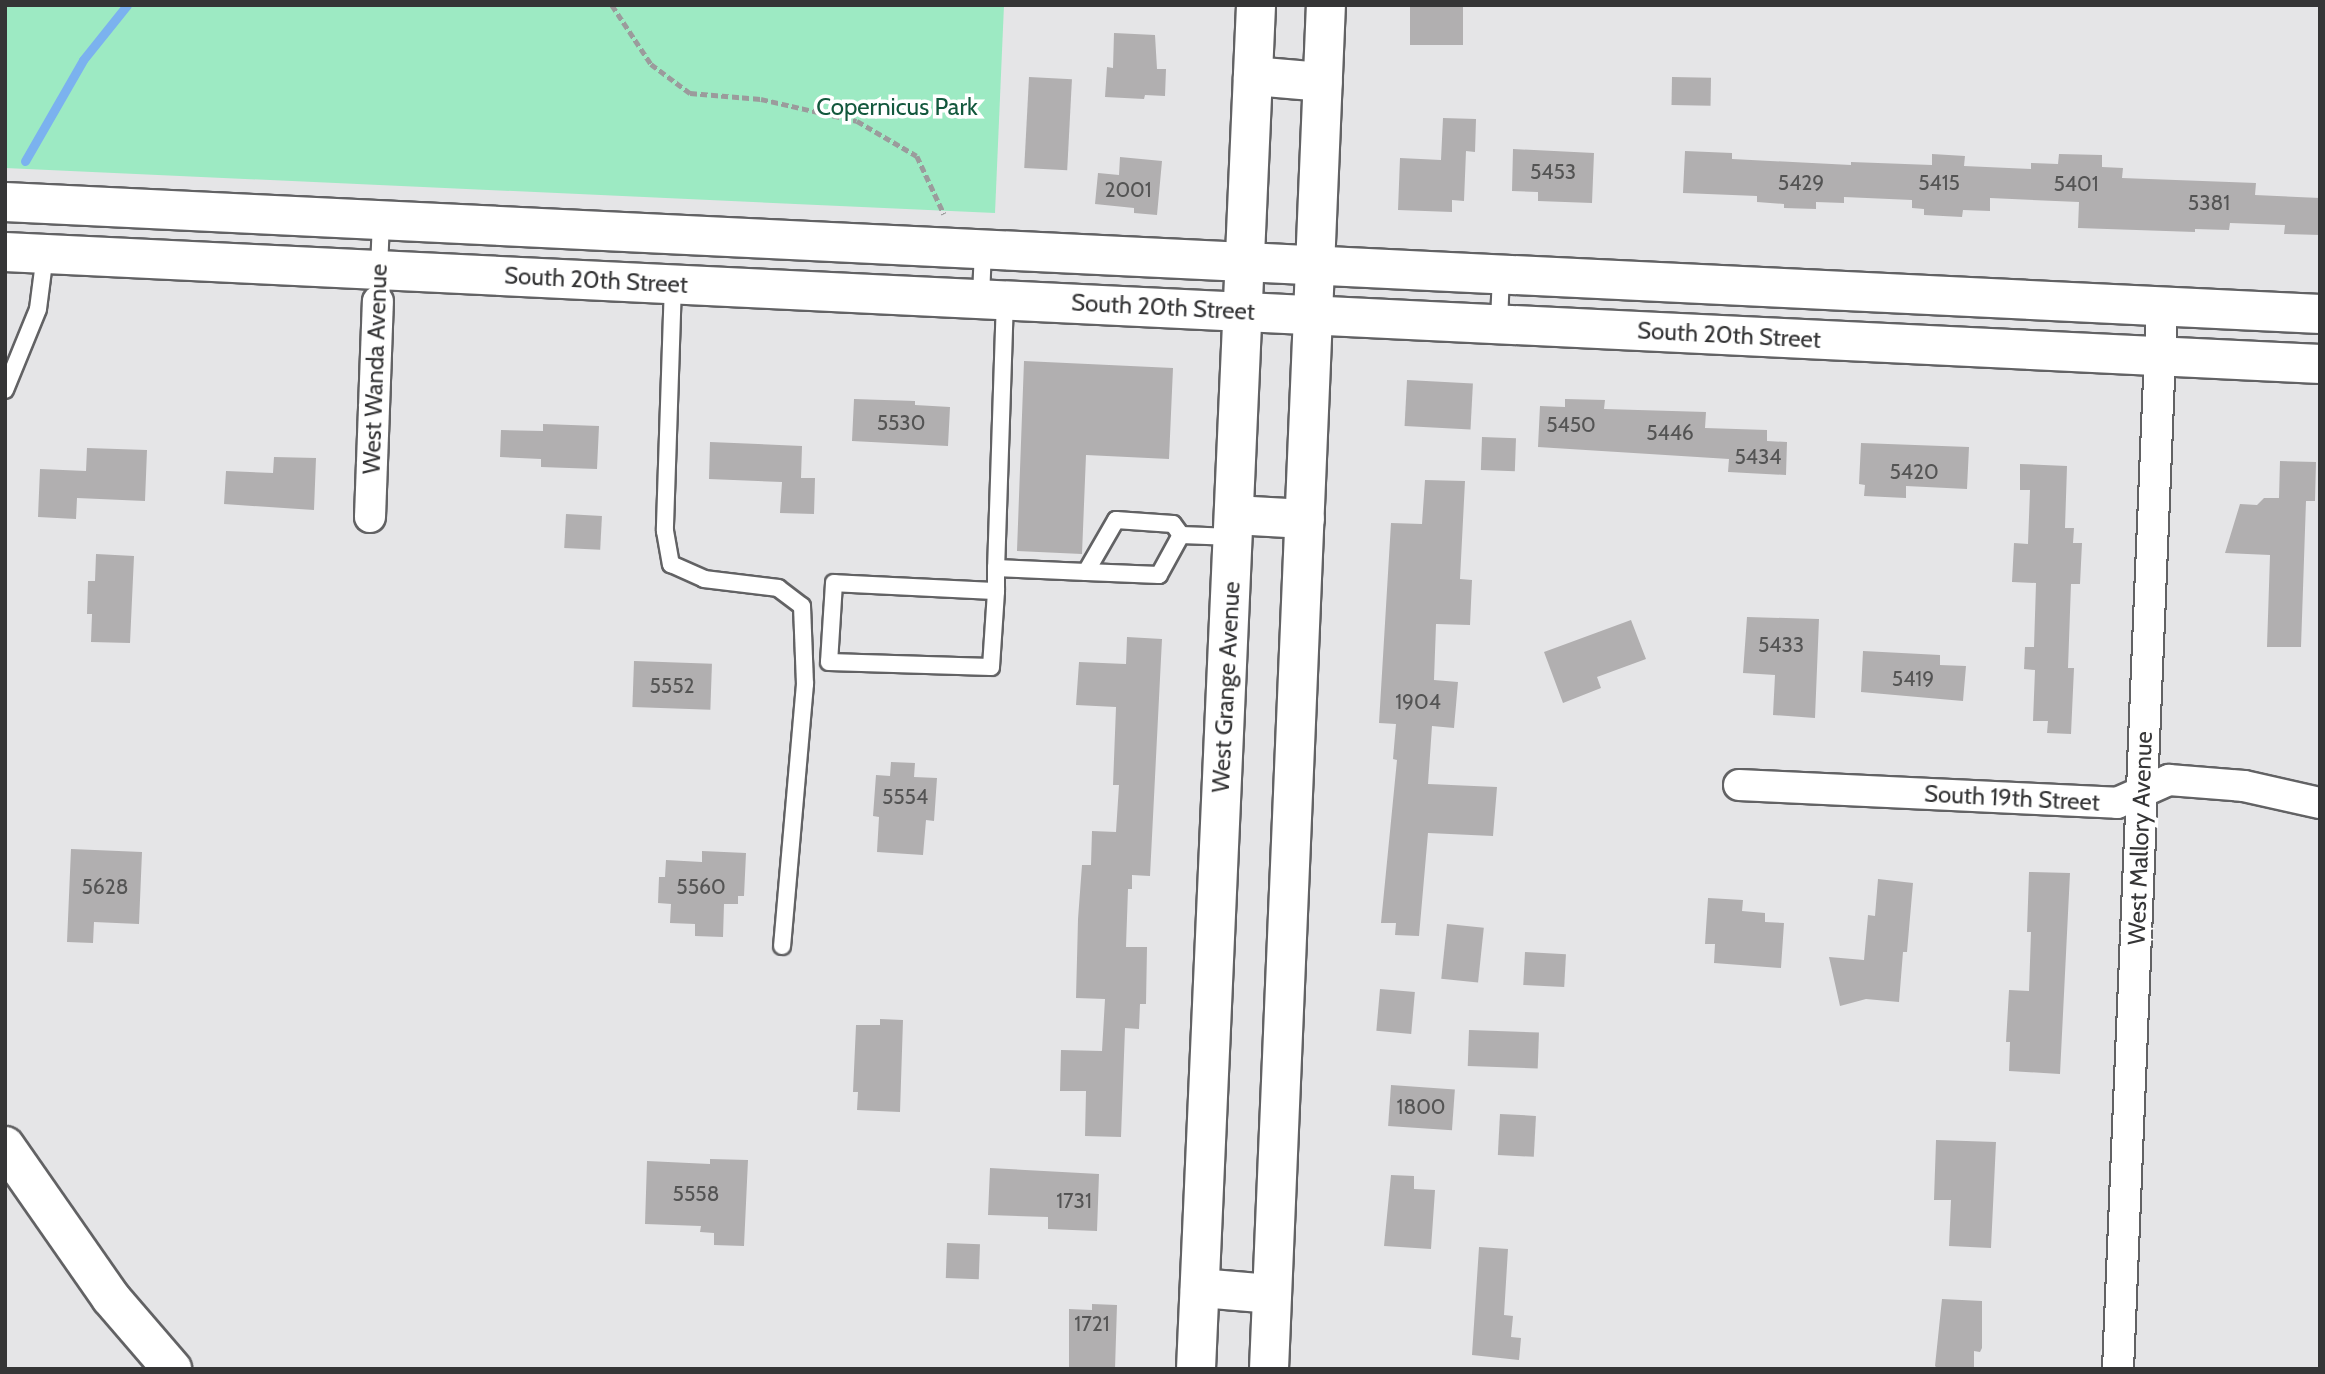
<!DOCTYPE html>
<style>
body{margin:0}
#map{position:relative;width:2325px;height:1374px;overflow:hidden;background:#e5e5e7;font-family:Cabin,sans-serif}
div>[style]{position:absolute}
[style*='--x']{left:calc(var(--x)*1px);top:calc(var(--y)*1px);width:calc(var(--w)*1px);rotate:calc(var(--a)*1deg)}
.green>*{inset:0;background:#9deac3}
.stream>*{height:9px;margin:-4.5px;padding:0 4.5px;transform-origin:4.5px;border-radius:4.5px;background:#7bb2ef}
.building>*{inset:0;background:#b1afb0;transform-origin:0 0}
.path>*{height:4.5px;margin-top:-2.25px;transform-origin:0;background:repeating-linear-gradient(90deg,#9b9b9c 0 7px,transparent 0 10.5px)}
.roads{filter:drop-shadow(2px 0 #626264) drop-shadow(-2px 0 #626264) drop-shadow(0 2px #626264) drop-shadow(0 -2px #626264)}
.lane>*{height:16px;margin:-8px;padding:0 8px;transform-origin:8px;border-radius:8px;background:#fff}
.street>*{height:30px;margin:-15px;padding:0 15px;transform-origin:15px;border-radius:15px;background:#fff}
.secondary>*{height:38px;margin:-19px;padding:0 19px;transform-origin:19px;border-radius:19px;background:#fff}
.highway>*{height:38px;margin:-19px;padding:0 19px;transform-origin:19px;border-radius:19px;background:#fff}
span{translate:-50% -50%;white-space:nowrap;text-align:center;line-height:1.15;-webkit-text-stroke:7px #fff;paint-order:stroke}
.number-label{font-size:21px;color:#545454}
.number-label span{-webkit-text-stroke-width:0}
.park-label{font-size:24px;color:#13583d}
.street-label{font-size:24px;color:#353536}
.frame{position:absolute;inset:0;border:7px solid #353536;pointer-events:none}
</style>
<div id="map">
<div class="green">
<div style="clip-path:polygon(5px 5px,1004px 5px,995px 213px,5px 168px)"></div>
</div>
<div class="stream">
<div style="--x:25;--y:161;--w:116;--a:-60.1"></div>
<div style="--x:83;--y:60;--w:70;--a:-51.3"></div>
</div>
<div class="building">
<div style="left:1410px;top:5px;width:53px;height:40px"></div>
<div style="clip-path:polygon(1114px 33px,1155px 35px,1157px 69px,1166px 69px,1165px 96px,1145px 95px,1144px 99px,1105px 97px,1107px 67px,1113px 68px)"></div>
<div style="left:1029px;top:77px;width:43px;height:91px;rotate:3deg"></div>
<div style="left:1672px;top:77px;width:39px;height:28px;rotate:1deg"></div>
<div style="clip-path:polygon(1443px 118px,1476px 119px,1475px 152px,1466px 151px,1464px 201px,1452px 200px,1452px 212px,1398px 210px,1400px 158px,1441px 160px)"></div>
<div style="clip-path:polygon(1513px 149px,1594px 153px,1592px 203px,1538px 201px,1538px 192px,1512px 191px)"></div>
<div style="clip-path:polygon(1685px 151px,1732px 153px,1732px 159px,1851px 165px,1851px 162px,1932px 165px,1932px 154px,1965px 156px,1964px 166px,2031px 169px,2031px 163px,2058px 164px,2059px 154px,2102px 155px,2102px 167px,2123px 168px,2122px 178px,2256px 183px,2255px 195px,2320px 198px,2320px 235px,2284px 234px,2285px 225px,2230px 223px,2229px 230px,2195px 229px,2195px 232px,2078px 228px,2079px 202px,1990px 198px,1990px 211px,1963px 210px,1962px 217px,1924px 215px,1924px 209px,1912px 208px,1912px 200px,1844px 197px,1844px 203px,1816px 202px,1816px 209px,1784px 208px,1784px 204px,1757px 202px,1757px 196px,1683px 193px)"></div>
<div style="clip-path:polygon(1120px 157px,1162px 161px,1157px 215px,1134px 213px,1134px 208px,1095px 204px,1098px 173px,1119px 175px)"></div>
<div style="clip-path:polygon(1024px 361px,1173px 368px,1169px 459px,1086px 455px,1082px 554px,1017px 551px)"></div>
<div style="left:1407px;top:380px;width:66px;height:46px;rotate:3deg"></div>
<div style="clip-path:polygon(854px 399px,915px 401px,915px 405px,950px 407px,948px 446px,852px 441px)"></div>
<div style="clip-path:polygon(1565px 399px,1605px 400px,1604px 409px,1706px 412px,1705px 428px,1767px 430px,1767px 441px,1787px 442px,1786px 475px,1728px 472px,1729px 459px,1538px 447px,1540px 406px,1565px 407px)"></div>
<div style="clip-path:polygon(543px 424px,599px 426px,597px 469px,541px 467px,541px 459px,500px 457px,501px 430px,543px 431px)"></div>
<div style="left:1482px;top:437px;width:34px;height:33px;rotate:2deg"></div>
<div style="clip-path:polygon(710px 442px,802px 446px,801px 478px,815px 478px,814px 514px,780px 513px,782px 482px,709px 479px)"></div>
<div style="clip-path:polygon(1861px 443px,1969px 447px,1967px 489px,1906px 486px,1906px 498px,1864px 496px,1865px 485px,1859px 484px)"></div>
<div style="clip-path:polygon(87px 448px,147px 450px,145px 501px,77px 498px,76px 519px,38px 517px,40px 469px,86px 471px)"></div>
<div style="clip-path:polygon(274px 457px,316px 458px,314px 510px,224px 504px,226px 471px,273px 473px)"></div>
<div style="clip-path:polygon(2280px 461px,2316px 462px,2315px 501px,2306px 501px,2301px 647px,2267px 647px,2270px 555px,2225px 553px,2240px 504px,2257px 505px,2264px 498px,2279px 498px)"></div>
<div style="clip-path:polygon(2020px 464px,2067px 466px,2065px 528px,2074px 528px,2073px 543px,2082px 543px,2080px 584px,2071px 584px,2068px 668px,2074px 668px,2071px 734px,2047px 733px,2048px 721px,2033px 721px,2035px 670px,2024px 669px,2025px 647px,2034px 647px,2036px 583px,2012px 582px,2014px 543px,2028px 544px,2030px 490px,2020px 490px)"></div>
<div style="clip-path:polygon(1425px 480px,1465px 481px,1460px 579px,1472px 580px,1470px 625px,1436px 624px,1434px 680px,1458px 682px,1454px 728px,1432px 726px,1428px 784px,1497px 787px,1493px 836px,1428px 833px,1419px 936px,1395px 935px,1396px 923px,1381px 923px,1397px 760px,1393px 759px,1396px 724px,1379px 723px,1391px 523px,1422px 524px)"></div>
<div style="left:566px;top:514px;width:36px;height:34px;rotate:3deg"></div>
<div style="clip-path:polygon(96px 554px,134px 556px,130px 643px,91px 642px,92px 614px,87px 614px,88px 581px,95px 581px)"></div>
<div style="clip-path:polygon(1747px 617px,1819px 619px,1815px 718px,1773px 715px,1775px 675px,1743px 673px)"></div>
<div style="clip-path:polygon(1631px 620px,1646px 659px,1597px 677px,1601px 688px,1563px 703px,1544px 652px)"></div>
<div style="clip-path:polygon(1127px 637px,1162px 639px,1150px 876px,1132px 875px,1132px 889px,1128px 889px,1126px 947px,1147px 947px,1146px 1004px,1140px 1004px,1139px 1029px,1125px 1028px,1121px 1137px,1085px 1136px,1086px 1091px,1060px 1091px,1061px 1050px,1102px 1051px,1105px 999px,1076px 998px,1078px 919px,1082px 865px,1091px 865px,1092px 831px,1116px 832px,1119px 785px,1113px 785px,1116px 707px,1076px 705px,1079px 662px,1126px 664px)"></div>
<div style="clip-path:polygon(1863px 651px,1940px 655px,1940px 665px,1966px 666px,1963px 701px,1861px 692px)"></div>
<div style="left:634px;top:661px;width:78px;height:46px;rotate:2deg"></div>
<div style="clip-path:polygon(891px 762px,915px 763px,914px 777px,937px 778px,934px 821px,926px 820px,923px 855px,877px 852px,879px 817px,873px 816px,876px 775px,890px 776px)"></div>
<div style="clip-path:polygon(71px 849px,142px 852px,139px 924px,94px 922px,93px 943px,67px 942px)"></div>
<div style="clip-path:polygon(702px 851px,746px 853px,744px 896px,738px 896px,738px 904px,724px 904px,723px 937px,695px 936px,695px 924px,670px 923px,671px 904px,658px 903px,659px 877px,665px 877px,666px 860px,702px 862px)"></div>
<div style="clip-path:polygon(2029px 872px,2070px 873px,2060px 1074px,2009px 1071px,2010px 1042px,2006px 1042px,2009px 990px,2029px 991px,2031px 932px,2027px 932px)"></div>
<div style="clip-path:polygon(1878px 879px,1913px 883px,1907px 952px,1903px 952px,1899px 1002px,1866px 999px,1840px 1006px,1829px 957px,1864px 960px,1868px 915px,1875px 916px)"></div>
<div style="clip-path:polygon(1708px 898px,1743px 900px,1742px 911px,1765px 913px,1765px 922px,1784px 923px,1781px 968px,1714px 963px,1715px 944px,1705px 944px)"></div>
<div style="left:1447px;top:924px;width:37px;height:55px;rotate:6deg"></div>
<div style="left:1525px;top:952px;width:41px;height:33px;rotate:3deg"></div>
<div style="left:1380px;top:989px;width:35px;height:42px;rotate:5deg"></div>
<div style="clip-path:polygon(880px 1019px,903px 1020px,900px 1112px,857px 1110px,858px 1092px,853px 1092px,856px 1025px,880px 1025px)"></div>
<div style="left:1469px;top:1030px;width:70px;height:36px;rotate:2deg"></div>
<div style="left:1391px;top:1085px;width:64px;height:41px;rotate:4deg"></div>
<div style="left:1500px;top:1114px;width:36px;height:41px;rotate:3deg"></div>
<div style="clip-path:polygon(1936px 1140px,1996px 1142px,1991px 1248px,1949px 1246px,1951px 1200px,1934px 1200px)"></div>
<div style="clip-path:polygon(710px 1159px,748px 1160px,744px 1246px,714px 1245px,714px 1233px,700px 1232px,701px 1226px,645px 1224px,647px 1161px,710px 1164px)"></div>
<div style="clip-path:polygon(990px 1168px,1099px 1174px,1097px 1231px,1048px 1229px,1048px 1217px,988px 1215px)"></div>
<div style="clip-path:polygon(1391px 1175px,1414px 1176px,1414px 1189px,1435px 1190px,1431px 1249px,1384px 1246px)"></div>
<div style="left:947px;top:1243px;width:33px;height:35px;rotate:2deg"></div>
<div style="clip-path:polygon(1479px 1247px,1508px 1249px,1504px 1315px,1513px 1316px,1511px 1337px,1521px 1338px,1519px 1360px,1472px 1355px)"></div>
<div style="clip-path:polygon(1942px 1299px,1982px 1301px,1982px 1348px,1980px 1352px,1974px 1351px,1974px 1369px,1938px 1369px,1935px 1366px)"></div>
<div style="clip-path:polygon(1092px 1304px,1117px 1305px,1115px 1369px,1069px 1369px,1069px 1309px,1092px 1310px)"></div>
</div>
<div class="path">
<div style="--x:612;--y:5;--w:71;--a:56.5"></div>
<div style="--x:651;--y:64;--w:49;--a:36.6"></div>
<div style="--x:690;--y:93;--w:71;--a:4.8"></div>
<div style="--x:761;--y:99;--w:98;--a:12.9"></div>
<div style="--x:857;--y:121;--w:69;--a:30.3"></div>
<div style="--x:917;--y:156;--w:64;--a:65"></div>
</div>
<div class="roads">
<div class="lane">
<div style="--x:379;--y:270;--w:50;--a:-87.7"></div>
<div style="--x:673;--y:284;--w:247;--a:91.9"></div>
<div style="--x:665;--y:531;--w:34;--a:80"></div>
<div style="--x:671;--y:564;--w:36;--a:24"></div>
<div style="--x:704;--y:579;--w:75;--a:6.9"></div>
<div style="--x:778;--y:588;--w:30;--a:37"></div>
<div style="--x:802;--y:606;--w:78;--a:87.8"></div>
<div style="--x:805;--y:684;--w:263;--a:95"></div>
<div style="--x:981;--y:298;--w:49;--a:-87.7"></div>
<div style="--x:1005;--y:299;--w:269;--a:91.9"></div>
<div style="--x:996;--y:568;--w:90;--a:2.5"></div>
<div style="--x:1086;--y:572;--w:60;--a:-60"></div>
<div style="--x:1116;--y:520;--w:57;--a:4"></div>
<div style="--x:1173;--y:524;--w:14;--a:54"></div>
<div style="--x:1181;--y:535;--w:52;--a:2.2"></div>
<div style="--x:1499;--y:323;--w:49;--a:-87.7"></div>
<div style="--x:5;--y:390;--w:87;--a:-67.8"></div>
<div style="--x:38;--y:309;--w:55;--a:-82.7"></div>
<div style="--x:1086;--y:572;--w:73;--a:2.4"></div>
<div style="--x:1159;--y:575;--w:46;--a:-61.2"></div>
<div style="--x:996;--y:591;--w:162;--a:-177.2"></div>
<div style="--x:834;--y:583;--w:79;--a:93.6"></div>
<div style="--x:829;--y:662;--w:162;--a:1.8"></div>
<div style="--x:991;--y:667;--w:76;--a:-86.2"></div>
<div style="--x:996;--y:591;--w:23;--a:-90"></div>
</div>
<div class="street">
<div style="--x:370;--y:517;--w:216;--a:-87.9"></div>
<div style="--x:1739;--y:785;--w:378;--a:2.7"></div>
<div style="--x:2117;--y:803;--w:57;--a:-23.9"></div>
<div style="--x:2169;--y:780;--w:75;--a:4.6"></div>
<div style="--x:2244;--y:786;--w:78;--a:12.6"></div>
<div style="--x:2118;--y:1369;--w:1064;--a:-87.63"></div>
</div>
<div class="secondary">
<div style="--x:1253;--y:76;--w:70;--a:4.9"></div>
<div style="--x:5;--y:202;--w:2318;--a:2.77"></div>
<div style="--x:5;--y:252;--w:2318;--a:2.77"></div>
<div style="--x:1234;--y:515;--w:71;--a:3.2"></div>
<div style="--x:1200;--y:1288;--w:72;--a:4.8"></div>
<div style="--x:1196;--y:1369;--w:1365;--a:-87.48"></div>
<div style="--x:1269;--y:1369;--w:1365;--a:-87.61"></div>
</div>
<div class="highway">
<div style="--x:5;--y:1146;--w:185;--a:55.1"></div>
<div style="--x:111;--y:1298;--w:94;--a:49.3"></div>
</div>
</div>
<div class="number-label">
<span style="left:1553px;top:172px">5453</span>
<span style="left:1801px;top:183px">5429</span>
<span style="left:1939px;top:183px">5415</span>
<span style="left:2076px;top:184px">5401</span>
<span style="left:1128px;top:190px">2001</span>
<span style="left:2209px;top:203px">5381</span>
<span style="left:901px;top:423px">5530</span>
<span style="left:1571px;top:425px">5450</span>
<span style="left:1670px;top:433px">5446</span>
<span style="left:1758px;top:457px">5434</span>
<span style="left:1914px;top:472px">5420</span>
<span style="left:1781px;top:645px">5433</span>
<span style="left:1913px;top:679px">5419</span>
<span style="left:672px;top:686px">5552</span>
<span style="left:1418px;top:702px">1904</span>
<span style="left:905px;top:797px">5554</span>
<span style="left:105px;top:887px">5628</span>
<span style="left:701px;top:887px">5560</span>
<span style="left:1421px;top:1107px">1800</span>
<span style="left:696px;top:1194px">5558</span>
<span style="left:1074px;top:1201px">1731</span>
<span style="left:1092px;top:1324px">1721</span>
</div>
<div class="park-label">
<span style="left:897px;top:107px">Copernicus Park</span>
</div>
<div class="street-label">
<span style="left:596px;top:280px;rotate:3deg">South 20th Street</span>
<span style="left:1163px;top:307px;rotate:3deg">South 20th Street</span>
<span style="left:1729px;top:335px;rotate:3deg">South 20th Street</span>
<span style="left:375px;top:369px;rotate:-88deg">West Wanda Avenue</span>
<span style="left:1226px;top:687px;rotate:-87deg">West Grange Avenue</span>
<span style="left:2012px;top:798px;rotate:3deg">South 19th Street</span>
<span style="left:2140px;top:838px;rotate:-88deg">West Mallory Avenue</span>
</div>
<div class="frame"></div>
</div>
